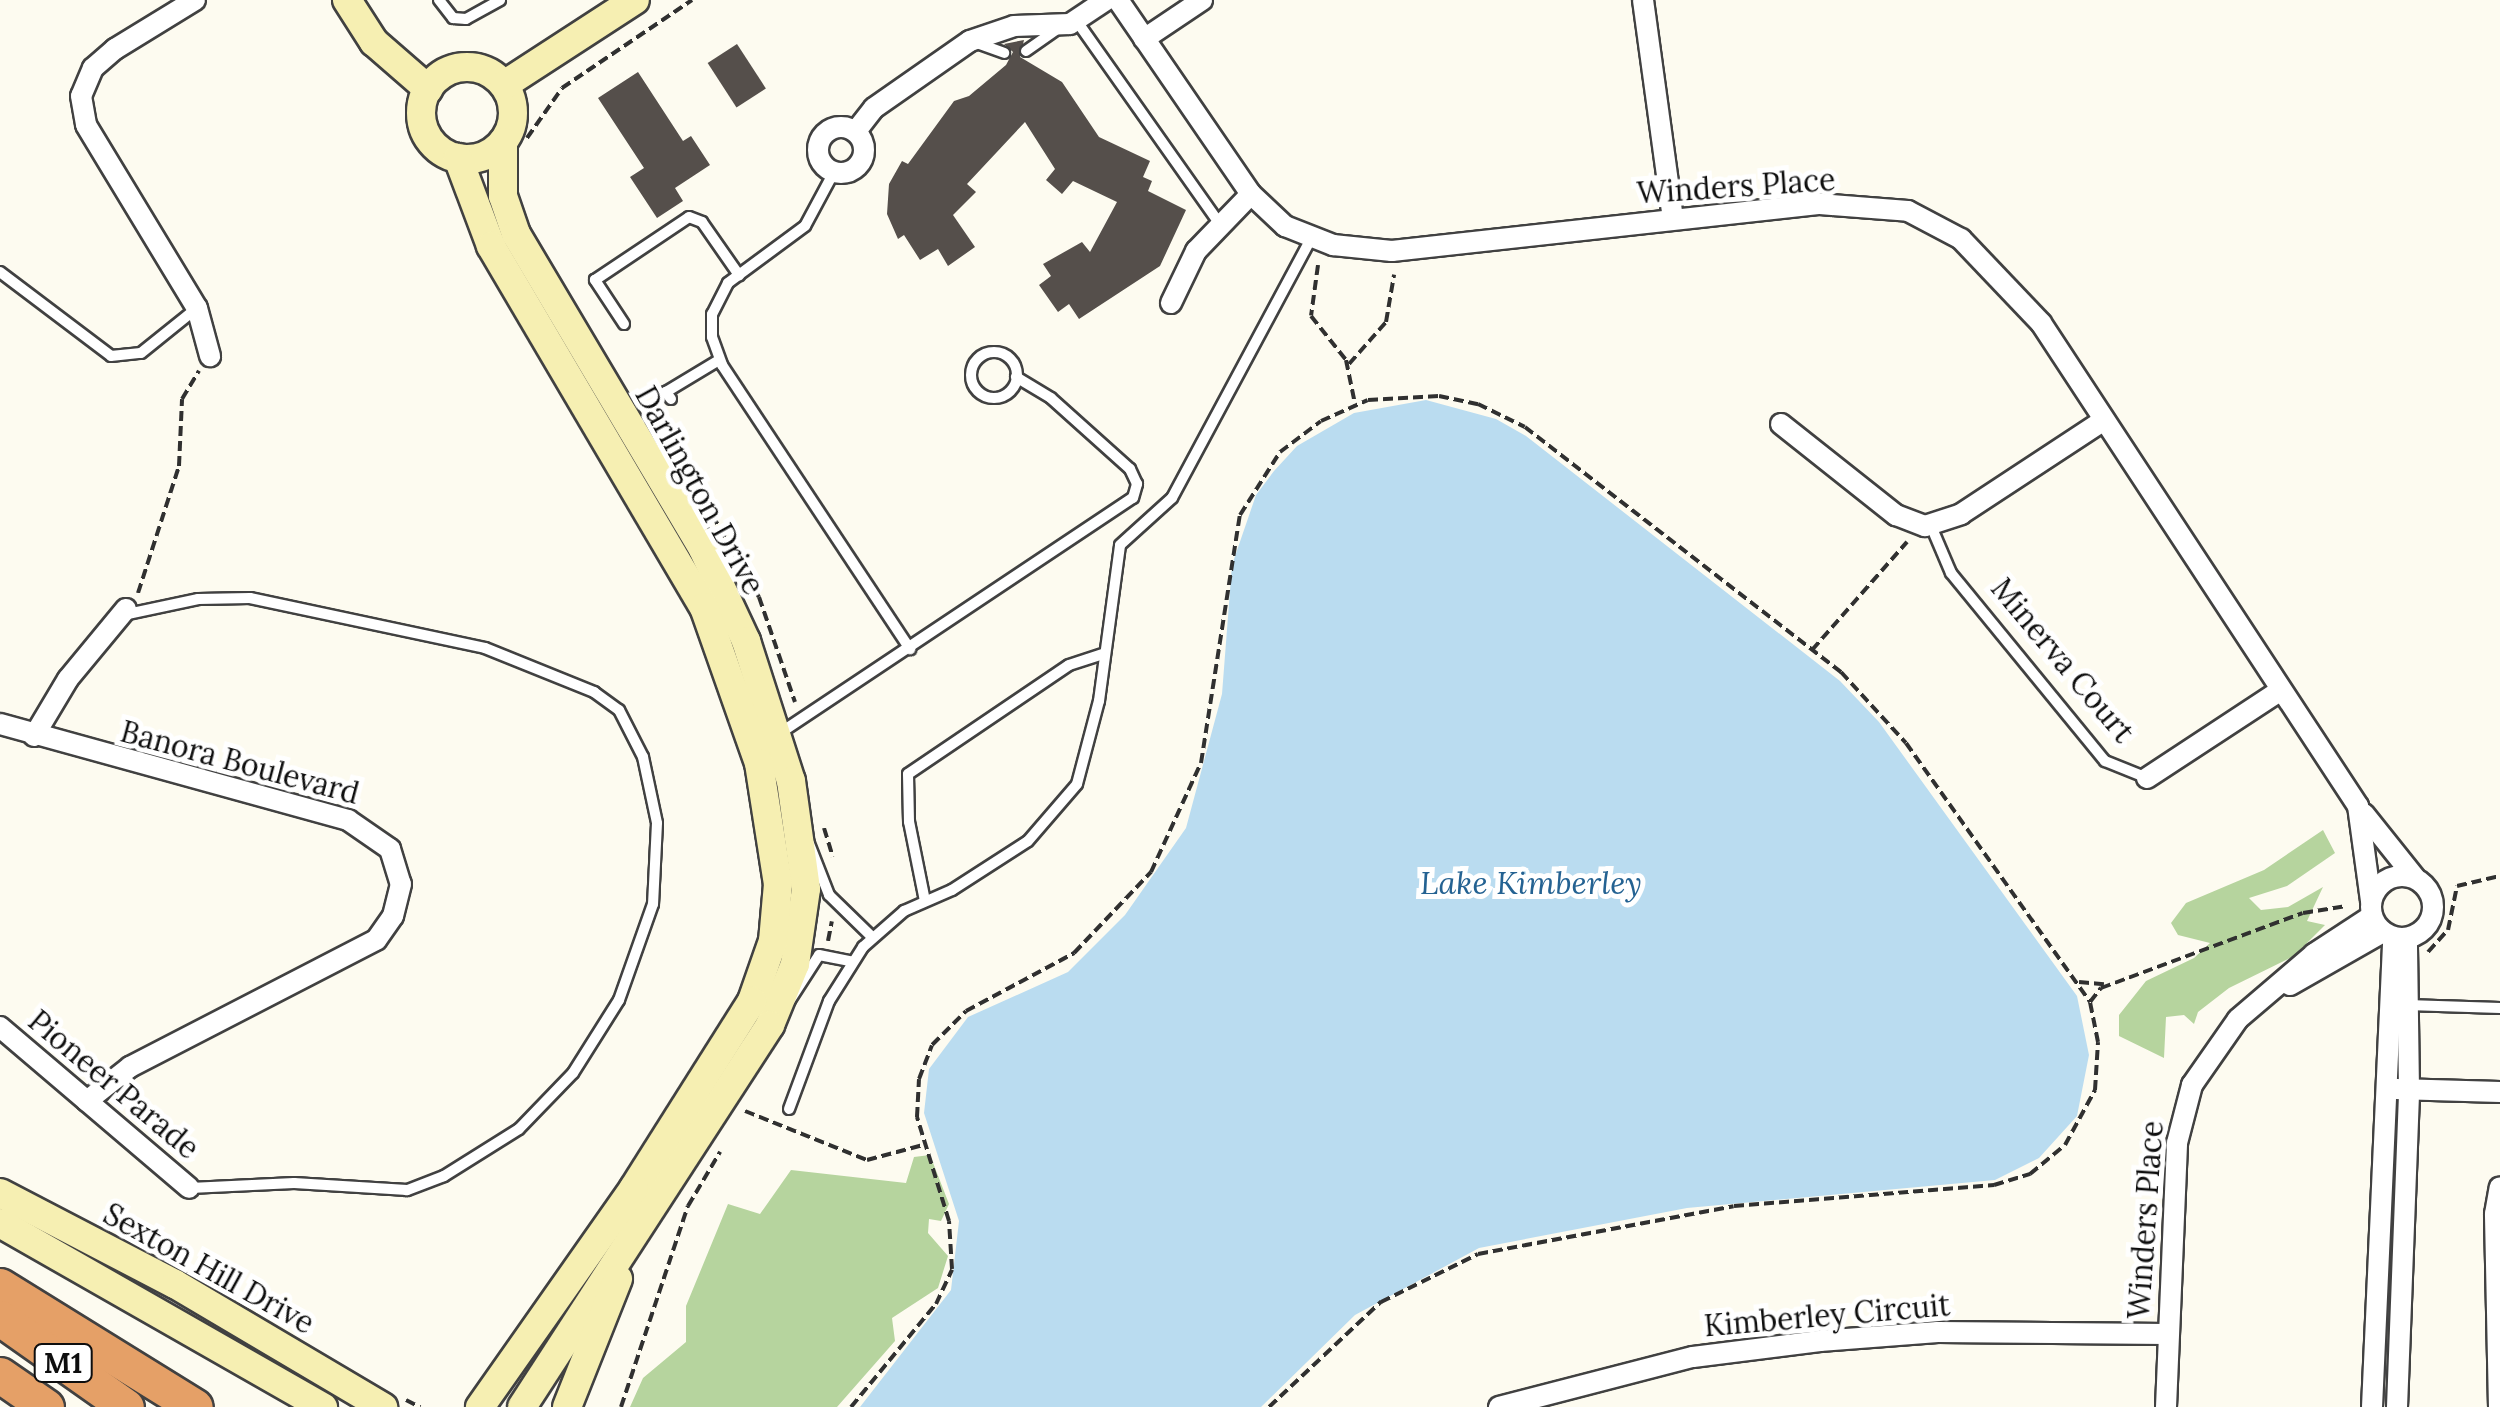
<!DOCTYPE html>
<style>
body{margin:0}
#map{position:relative;width:2500px;height:1407px;overflow:hidden;background:#fdfbf0;font-family:Lora,serif}
div>[style]{position:absolute}
[style*='--x']{left:calc(var(--x)*1px);top:calc(var(--y)*1px);width:calc(var(--w)*1px);rotate:calc(var(--a)*1deg)}
.forest>*{inset:0;background:#b6d49e}
.water>*{inset:0;background:#badcf0}
.building>*{inset:0;background:#554f4b;transform-origin:0 0}
.path>*{height:4px;margin-top:-2px;transform-origin:0;background:repeating-linear-gradient(90deg,#303030 0 10px,transparent 0 15px)}
.roads{filter:drop-shadow(2px 0 #414141) drop-shadow(-2px 0 #414141) drop-shadow(0 2px #414141) drop-shadow(0 -2px #414141)}
.lane>*{height:10px;margin:-5px;padding:0 5px;transform-origin:5px;border-radius:5px;background:#fff}
.lane>.ring{margin:-5px;padding:0;box-sizing:content-box;background:none;border:10px solid #fff;border-radius:50%}
.street>*{height:20px;margin:-10px;padding:0 10px;transform-origin:10px;border-radius:10px;background:#fff}
.street>.ring{margin:-10px;padding:0;box-sizing:content-box;background:none;border:20px solid #fff;border-radius:50%}
.secondary>*{height:28px;margin:-14px;padding:0 14px;transform-origin:14px;border-radius:14px;background:#f6efb2}
.secondary>.ring{margin:-14px;padding:0;box-sizing:content-box;background:none;border:28px solid #f6efb2;border-radius:50%}
.highway>*{height:35px;margin:-17.5px;padding:0 17.5px;transform-origin:17.5px;border-radius:17.5px;background:#e5a067}
span{translate:-50% -50%;white-space:nowrap;text-align:center;line-height:1.15;-webkit-text-stroke:10px #fff;paint-order:stroke}
.shield-label span{padding:2px 8px;background:#fff;border:2px solid;border-radius:8px;-webkit-text-stroke-width:0}
.shield-label{font-size:28px;color:#0e0e0e;font-weight:700}
.street-label{font-size:30px;color:#0e0e0e}
.water-label{font-size:32px;color:#246292;font-style:italic}
</style>
<div id="map">
<div class="forest">
<div style="clip-path:polygon(2323px 830px,2335px 853px,2287px 886px,2249px 898px,2261px 910px,2288px 907px,2323px 887px,2307px 921px,2325px 925px,2294px 956px,2229px 988px,2198px 1012px,2194px 1024px,2184px 1015px,2166px 1017px,2164px 1058px,2119px 1036px,2119px 1015px,2146px 981px,2194px 958px,2210px 943px,2178px 935px,2171px 923px,2186px 903px,2264px 870px)"></div>
<div style="clip-path:polygon(930px 1155px,949px 1204px,941px 1221px,929px 1219px,928px 1233px,948px 1256px,938px 1288px,892px 1318px,895px 1341px,837px 1407px,630px 1407px,643px 1378px,686px 1342px,686px 1306px,728px 1204px,760px 1214px,791px 1170px,906px 1183px,914px 1157px)"></div>
</div>
<div class="water">
<div style="clip-path:polygon(1426px 400px,1496px 419px,1526px 436px,1840px 681px,1879px 722px,2077px 996px,2089px 1055px,2077px 1116px,2039px 1158px,1995px 1180px,1687px 1208px,1479px 1248px,1355px 1315px,1261px 1407px,860px 1407px,951px 1290px,959px 1221px,924px 1113px,929px 1069px,968px 1017px,1068px 972px,1125px 915px,1186px 828px,1222px 694px,1232px 565px,1256px 495px,1274px 471px,1297px 446px,1354px 413px)"></div>
</div>
<div class="building">
<div style="clip-path:polygon(1024px 40px,1020px 57px,1062px 82px,1099px 137px,1150px 161px,1143px 177px,1152px 181px,1148px 191px,1186px 210px,1160px 266px,1079px 319px,1069px 304px,1058px 312px,1039px 285px,1051px 276px,1043px 264px,1082px 242px,1090px 252px,1117px 202px,1073px 181px,1062px 194px,1046px 180px,1055px 169px,1025px 122px,967px 184px,976px 192px,953px 215px,975px 247px,948px 266px,938px 249px,920px 260px,904px 235px,898px 239px,887px 214px,889px 184px,902px 161px,908px 164px,954px 101px,969px 96px,1006px 65px,1013px 52px,1004px 44px)"></div>
<div style="left:737px;top:44px;width:53px;height:35px;rotate:57deg"></div>
<div style="clip-path:polygon(638px 72px,683px 141px,691px 136px,710px 165px,675px 188px,683px 201px,657px 218px,630px 177px,644px 168px,598px 98px)"></div>
</div>
<div class="path">
<div style="--x:527;--y:138;--w:61;--a:-55"></div>
<div style="--x:562;--y:88;--w:157;--a:-34.1"></div>
<div style="--x:1318;--y:265;--w:51;--a:97.8"></div>
<div style="--x:1311;--y:316;--w:56;--a:51.5"></div>
<div style="--x:1346;--y:360;--w:45;--a:78.4"></div>
<div style="--x:1349;--y:364;--w:56;--a:-48.6"></div>
<div style="--x:1386;--y:322;--w:48;--a:-80.3"></div>
<div style="--x:668;--y:437;--w:184;--a:60.4"></div>
<div style="--x:759;--y:597;--w:111;--a:71.1"></div>
<div style="--x:138;--y:593;--w:133;--a:-72.1"></div>
<div style="--x:179;--y:466;--w:67;--a:-87.4"></div>
<div style="--x:182;--y:399;--w:33;--a:-59"></div>
<div style="--x:1812;--y:650;--w:144;--a:-48.7"></div>
<div style="--x:824;--y:828;--w:30;--a:73"></div>
<div style="--x:828;--y:941;--w:20;--a:-79"></div>
<div style="--x:2428;--y:952;--w:30;--a:-48"></div>
<div style="--x:2448;--y:930;--w:45;--a:-78.4"></div>
<div style="--x:2457;--y:886;--w:44;--a:-13.1"></div>
<div style="--x:2079;--y:982;--w:25;--a:5"></div>
<div style="--x:745;--y:1111;--w:131;--a:21.9"></div>
<div style="--x:867;--y:1160;--w:58;--a:-15"></div>
<div style="--x:406;--y:1400;--w:16;--a:27"></div>
<div style="--x:621;--y:1407;--w:212;--a:-71.6"></div>
<div style="--x:688;--y:1206;--w:63;--a:-59.3"></div>
<div style="--x:851;--y:1407;--w:134;--a:-50.5"></div>
<div style="--x:936;--y:1304;--w:38;--a:-65"></div>
<div style="--x:952;--y:1269;--w:48;--a:-93.6"></div>
<div style="--x:949;--y:1221;--w:109;--a:-107.1"></div>
<div style="--x:917;--y:1117;--w:38;--a:-87"></div>
<div style="--x:919;--y:1079;--w:36;--a:-69"></div>
<div style="--x:932;--y:1045;--w:48;--a:-45"></div>
<div style="--x:966;--y:1011;--w:123;--a:-28.2"></div>
<div style="--x:1074;--y:953;--w:112;--a:-46.5"></div>
<div style="--x:1151;--y:872;--w:120;--a:-65.4"></div>
<div style="--x:1201;--y:763;--w:251;--a:-81.1"></div>
<div style="--x:1240;--y:515;--w:75;--a:-57.6"></div>
<div style="--x:1280;--y:452;--w:51;--a:-37.1"></div>
<div style="--x:1321;--y:421;--w:51;--a:-24.1"></div>
<div style="--x:1368;--y:400;--w:71;--a:-3.2"></div>
<div style="--x:1439;--y:396;--w:40;--a:12"></div>
<div style="--x:1478;--y:404;--w:52;--a:26.1"></div>
<div style="--x:1525;--y:427;--w:400;--a:37.8"></div>
<div style="--x:1841;--y:672;--w:96;--a:47.5"></div>
<div style="--x:1906;--y:743;--w:318;--a:54.6"></div>
<div style="--x:1269;--y:1407;--w:154;--a:-43.2"></div>
<div style="--x:1381;--y:1302;--w:108;--a:-26.3"></div>
<div style="--x:1478;--y:1254;--w:260;--a:-10.6"></div>
<div style="--x:1734;--y:1206;--w:261;--a:-4.6"></div>
<div style="--x:1994;--y:1185;--w:38;--a:-17"></div>
<div style="--x:2030;--y:1174;--w:45;--a:-39.6"></div>
<div style="--x:2065;--y:1145;--w:63;--a:-61.4"></div>
<div style="--x:2095;--y:1090;--w:48;--a:-86.4"></div>
<div style="--x:2098;--y:1042;--w:41;--a:-101.3"></div>
<div style="--x:2090;--y:1002;--w:18;--a:-52"></div>
<div style="--x:2101;--y:988;--w:215;--a:-20.4"></div>
<div style="--x:2303;--y:913;--w:44;--a:-9.2"></div>
</div>
<div class="roads">
<div class="lane">
<div style="--x:439;--y:0;--w:23;--a:52"></div>
<div style="--x:453;--y:18;--w:13;--a:4"></div>
<div style="--x:466;--y:19;--w:39;--a:-29"></div>
<div style="--x:1076;--y:20;--w:250;--a:54.8"></div>
<div style="--x:977;--y:43;--w:29;--a:20"></div>
<div style="--x:1026;--y:51;--w:37;--a:-35"></div>
<div style="--x:834;--y:172;--w:61;--a:118.2"></div>
<div style="--x:805;--y:226;--w:96;--a:143.5"></div>
<div style="--x:728;--y:283;--w:35;--a:117"></div>
<div style="--x:712;--y:314;--w:23;--a:90"></div>
<div style="--x:712;--y:337;--w:30;--a:70"></div>
<div style="--x:722;--y:365;--w:341;--a:56.5"></div>
<div style="--x:0;--y:272;--w:139;--a:37.1"></div>
<div style="--x:111;--y:356;--w:30;--a:-6"></div>
<div style="--x:141;--y:353;--w:72;--a:-38.8"></div>
<div style="--x:624;--y:324;--w:53;--a:-123.4"></div>
<div style="--x:595;--y:280;--w:113;--a:-33.8"></div>
<div style="--x:689;--y:217;--w:14;--a:21"></div>
<div style="--x:702;--y:222;--w:65;--a:55.1"></div>
<div class="ring" style="left:971px;top:352px;width:36px;height:36px"></div>
<div style="--x:671;--y:399;--w:9;--a:-126"></div>
<div style="--x:666;--y:392;--w:62;--a:-31.1"></div>
<div style="--x:1931;--y:526;--w:51;--a:66.9"></div>
<div style="--x:1951;--y:573;--w:243;--a:50.7"></div>
<div style="--x:2105;--y:761;--w:45;--a:22"></div>
<div style="--x:123;--y:615;--w:77;--a:-12"></div>
<div style="--x:198;--y:599;--w:52;--a:-1.1"></div>
<div style="--x:250;--y:598;--w:240;--a:12"></div>
<div style="--x:485;--y:648;--w:118;--a:22"></div>
<div style="--x:594;--y:692;--w:31;--a:36"></div>
<div style="--x:619;--y:710;--w:53;--a:62.9"></div>
<div style="--x:643;--y:757;--w:67;--a:78"></div>
<div style="--x:657;--y:823;--w:81;--a:92.8"></div>
<div style="--x:653;--y:904;--w:102;--a:109.5"></div>
<div style="--x:619;--y:1000;--w:86;--a:122.2"></div>
<div style="--x:573;--y:1073;--w:78;--a:134"></div>
<div style="--x:519;--y:1129;--w:89;--a:147.9"></div>
<div style="--x:444;--y:1176;--w:40;--a:159"></div>
<div style="--x:407;--y:1190;--w:113;--a:-176.5"></div>
<div style="--x:294;--y:1183;--w:104;--a:177.2"></div>
<div style="--x:780;--y:733;--w:424;--a:-33.7"></div>
<div style="--x:1133;--y:498;--w:15;--a:-74"></div>
<div style="--x:1137;--y:484;--w:17;--a:-115"></div>
<div style="--x:1130;--y:469;--w:106;--a:-138.1"></div>
<div style="--x:1051;--y:398;--w:41;--a:-149"></div>
<div style="--x:808;--y:841;--w:58;--a:68.7"></div>
<div style="--x:829;--y:895;--w:60;--a:44.3"></div>
<div style="--x:925;--y:901;--w:81;--a:-101.4"></div>
<div style="--x:909;--y:822;--w:48;--a:-91.2"></div>
<div style="--x:908;--y:774;--w:194;--a:-34.1"></div>
<div style="--x:1069;--y:665;--w:36;--a:-18"></div>
<div style="--x:788;--y:1003;--w:57;--a:-57.1"></div>
<div style="--x:819;--y:955;--w:33;--a:11"></div>
<div style="--x:2407;--y:1005;--w:93;--a:1.8"></div>
<div style="--x:789;--y:1109;--w:115;--a:-69.7"></div>
<div style="--x:829;--y:1001;--w:64;--a:-57.8"></div>
<div style="--x:863;--y:947;--w:55;--a:-41.3"></div>
<div style="--x:904;--y:911;--w:52;--a:-23.6"></div>
<div style="--x:952;--y:890;--w:90;--a:-32.8"></div>
<div style="--x:1028;--y:841;--w:75;--a:-49.3"></div>
<div style="--x:1077;--y:784;--w:86;--a:-75.2"></div>
<div style="--x:1099;--y:701;--w:157;--a:-82.3"></div>
<div style="--x:1120;--y:545;--w:70;--a:-42.1"></div>
<div style="--x:1172;--y:498;--w:296;--a:-61.8"></div>
</div>
<div class="street">
<div style="--x:195;--y:0;--w:94;--a:148.5"></div>
<div style="--x:115;--y:49;--w:29;--a:139"></div>
<div style="--x:93;--y:68;--w:30;--a:113"></div>
<div style="--x:81;--y:96;--w:29;--a:80"></div>
<div style="--x:86;--y:125;--w:214;--a:58.8"></div>
<div style="--x:197;--y:308;--w:50;--a:74.8"></div>
<div style="--x:1118;--y:0;--w:235;--a:55.6"></div>
<div style="--x:1251;--y:194;--w:47;--a:43.3"></div>
<div style="--x:1285;--y:226;--w:52;--a:21.6"></div>
<div style="--x:1333;--y:245;--w:59;--a:5.8"></div>
<div style="--x:1392;--y:251;--w:431;--a:-6.3"></div>
<div style="--x:1820;--y:204;--w:88;--a:4.5"></div>
<div style="--x:1908;--y:211;--w:60;--a:27.8"></div>
<div style="--x:1961;--y:239;--w:116;--a:46.4"></div>
<div style="--x:2041;--y:323;--w:578;--a:56.72"></div>
<div style="--x:2358;--y:806;--w:96;--a:82.2"></div>
<div style="--x:1643;--y:0;--w:221;--a:82.2"></div>
<div style="--x:1144;--y:39;--w:70;--a:-33.9"></div>
<div class="ring" style="left:818px;top:127px;width:26px;height:26px"></div>
<div style="--x:856;--y:131;--w:29;--a:-52"></div>
<div style="--x:874;--y:108;--w:117;--a:-34.9"></div>
<div style="--x:970;--y:41;--w:46;--a:-18.8"></div>
<div style="--x:1014;--y:26;--w:56;--a:-2"></div>
<div style="--x:1070;--y:24;--w:43;--a:-33.7"></div>
<div style="--x:1171;--y:303;--w:58;--a:-64.3"></div>
<div style="--x:1196;--y:251;--w:79;--a:-46"></div>
<div style="--x:1781;--y:424;--w:147;--a:38.4"></div>
<div style="--x:1896;--y:515;--w:31;--a:21"></div>
<div style="--x:1925;--y:526;--w:38;--a:-18"></div>
<div style="--x:1961;--y:514;--w:171;--a:-33.3"></div>
<div style="--x:0;--y:724;--w:361;--a:15.4"></div>
<div style="--x:348;--y:820;--w:51;--a:34.6"></div>
<div style="--x:390;--y:849;--w:37;--a:73"></div>
<div style="--x:401;--y:884;--w:33;--a:104"></div>
<div style="--x:393;--y:916;--w:29;--a:125"></div>
<div style="--x:376;--y:940;--w:277;--a:152.7"></div>
<div style="--x:130;--y:1067;--w:55;--a:141.7"></div>
<div style="--x:34;--y:736;--w:66;--a:-59.2"></div>
<div style="--x:68;--y:679;--w:91;--a:-50.4"></div>
<div style="--x:2147;--y:778;--w:160;--a:-33.3"></div>
<div style="--x:2364;--y:814;--w:82;--a:51.4"></div>
<div class="ring" style="left:2371px;top:876px;width:42px;height:42px"></div>
<div style="--x:2290;--y:985;--w:107;--a:-29.7"></div>
<div style="--x:0;--y:1027;--w:248;--a:40.4"></div>
<div style="--x:2396;--y:1089;--w:104;--a:1.7"></div>
<div style="--x:1499;--y:1407;--w:200;--a:-14.5"></div>
<div style="--x:1693;--y:1357;--w:128;--a:-7.2"></div>
<div style="--x:1820;--y:1341;--w:118;--a:-4.4"></div>
<div style="--x:1938;--y:1332;--w:229;--a:0.5"></div>
<div style="--x:2166;--y:1407;--w:264;--a:-87.6"></div>
<div style="--x:2177;--y:1143;--w:60;--a:-75.5"></div>
<div style="--x:2192;--y:1085;--w:80;--a:-55.1"></div>
<div style="--x:2238;--y:1019;--w:100;--a:-40.5"></div>
<div style="--x:2314;--y:954;--w:69;--a:-33.2"></div>
<div style="--x:2372;--y:1407;--w:469;--a:-87.4"></div>
<div style="--x:2397;--y:1407;--w:317;--a:-87.8"></div>
<div style="--x:2409;--y:1090;--w:152;--a:-90.8"></div>
<div style="--x:2499;--y:1407;--w:193;--a:-91.2"></div>
<div style="--x:2495;--y:1214;--w:27;--a:-80"></div>
</div>
<div class="secondary">
<div style="--x:347;--y:0;--w:50;--a:57.3"></div>
<div style="--x:374;--y:42;--w:72;--a:41"></div>
<div class="ring" style="left:421px;top:67px;width:64px;height:64px"></div>
<div style="--x:504;--y:85;--w:156;--a:-33"></div>
<div style="--x:503;--y:142;--w:54;--a:90"></div>
<div style="--x:503;--y:196;--w:40;--a:71.1"></div>
<div style="--x:516;--y:234;--w:366;--a:59.3"></div>
<div style="--x:703;--y:549;--w:102;--a:64.9"></div>
<div style="--x:746;--y:641;--w:147;--a:72.2"></div>
<div style="--x:791;--y:781;--w:109;--a:82.1"></div>
<div style="--x:806;--y:889;--w:76;--a:98.3"></div>
<div style="--x:795;--y:964;--w:66;--a:112.3"></div>
<div style="--x:770;--y:1025;--w:455;--a:123"></div>
<div style="--x:458;--y:158;--w:94;--a:69.4"></div>
<div style="--x:491;--y:246;--w:419;--a:59.5"></div>
<div style="--x:704;--y:607;--w:165;--a:70.6"></div>
<div style="--x:759;--y:763;--w:122;--a:81.1"></div>
<div style="--x:778;--y:884;--w:57;--a:95"></div>
<div style="--x:773;--y:941;--w:64;--a:109.3"></div>
<div style="--x:752;--y:1001;--w:221;--a:122.3"></div>
<div style="--x:634;--y:1188;--w:268;--a:125.1"></div>
<div style="--x:0;--y:1193;--w:197;--a:27.5"></div>
<div style="--x:175;--y:1284;--w:242;--a:30.6"></div>
<div style="--x:0;--y:1223;--w:372;--a:29.7"></div>
<div style="--x:567;--y:1407;--w:138;--a:-68.3"></div>
</div>
<div class="highway">
<div style="--x:0;--y:1286;--w:229;--a:31.8"></div>
<div style="--x:0;--y:1318;--w:154;--a:35.2"></div>
<div style="--x:0;--y:1375;--w:56;--a:34.8"></div>
</div>
</div>
<div class="shield-label">
<span style="left:63px;top:1363px">M1</span>
</div>
<div class="street-label">
<span style="left:1736px;top:186px;rotate:-4deg">Winders Place</span>
<span style="left:700px;top:490px;rotate:61deg">Darlington Drive</span>
<span style="left:2063px;top:660px;rotate:50deg">Minerva Court</span>
<span style="left:240px;top:762px;rotate:15deg">Banora Boulevard</span>
<span style="left:114px;top:1084px;rotate:40deg">Pioneer Parade</span>
<span style="left:2145px;top:1220px;rotate:-86deg">Winders Place</span>
<span style="left:209px;top:1268px;rotate:29deg">Sexton Hill Drive</span>
<span style="left:1827px;top:1315px;rotate:-5deg">Kimberley Circuit</span>
</div>
<div class="water-label">
<span style="left:1531px;top:883px">Lake Kimberley</span>
</div>
</div>
